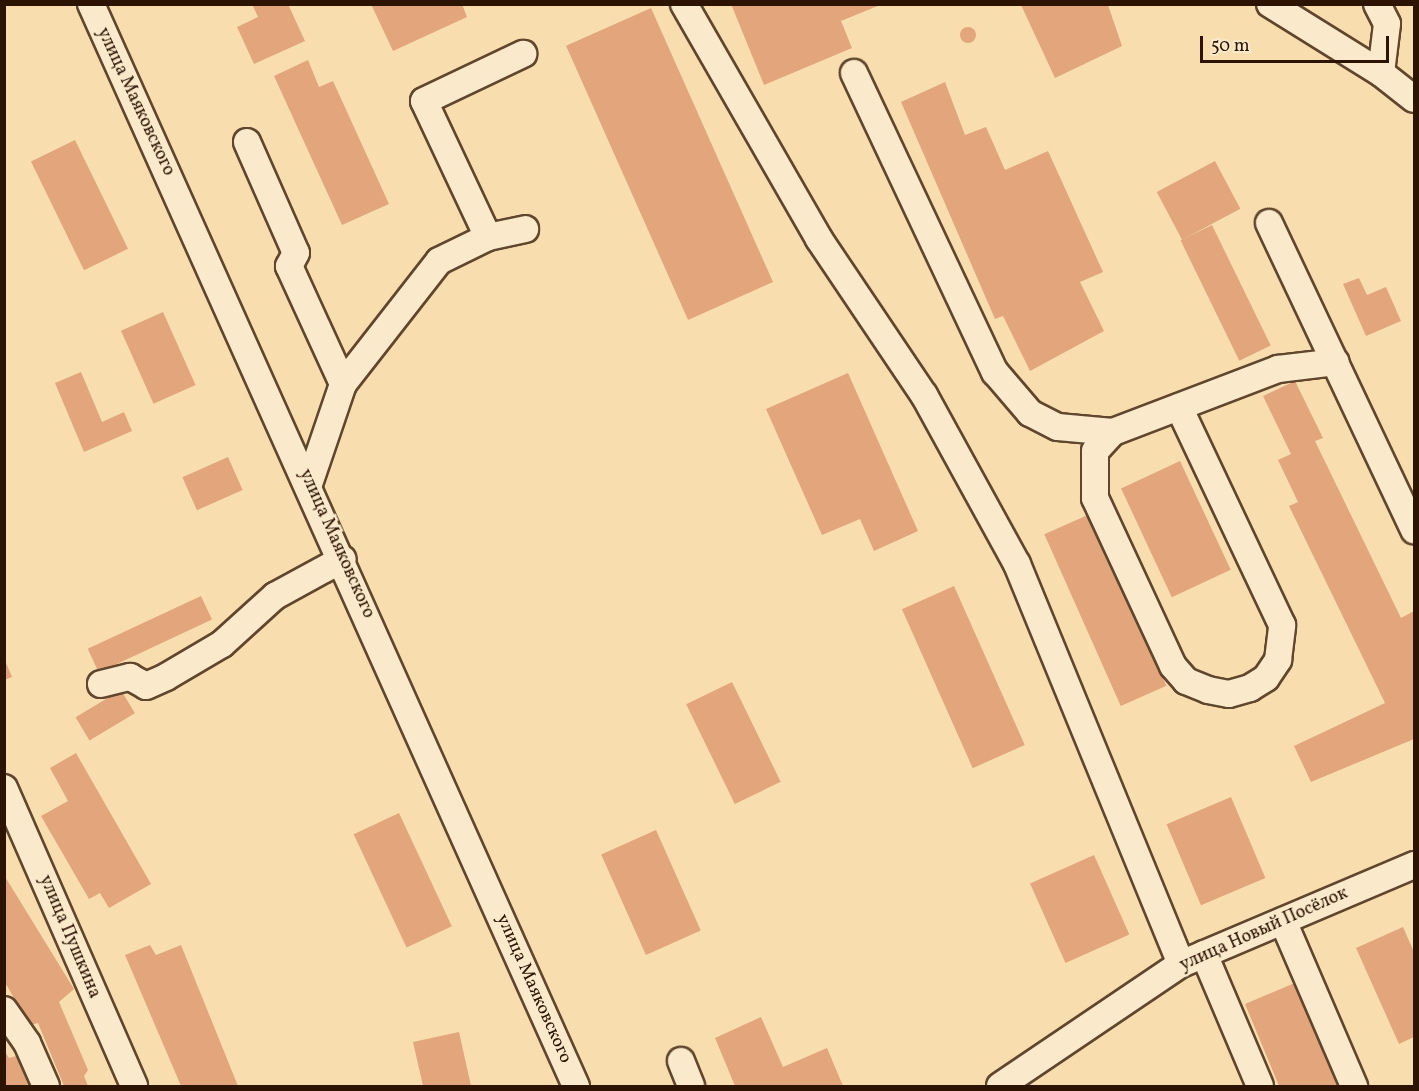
<!DOCTYPE html>
<meta charset="utf-8">
<style>
body{margin:0}
#map{position:relative;width:1419px;height:1091px;overflow:hidden;background:#f8deaf;font-family:Vollkorn,serif}
div>[style]{position:absolute}
[style*='--x']{left:calc(var(--x)*1px);top:calc(var(--y)*1px);width:calc(var(--w)*1px);rotate:calc(var(--a)*1deg)}
.building>*{inset:0;background:#e2a57c;transform-origin:0 0}
.round{border-radius:50%}
.roads{filter:drop-shadow(2px 0 #60462d) drop-shadow(-2px 0 #60462d) drop-shadow(0 2px #60462d) drop-shadow(0 -2px #60462d)}
.minor>*{height:26px;margin:-13px;padding:0 13px;transform-origin:13px;border-radius:13px;background:#faeacb}
span{translate:-50% -50%;white-space:nowrap;text-align:center;line-height:1.15;-webkit-text-stroke:5px #faeacb;paint-order:stroke}
.street-label{font-size:18px;color:#2d1302}
.frame{position:absolute;inset:0;border:6px solid #2d1302;pointer-events:none}
.scale{position:absolute;left:1200px;top:36px;width:189px;height:27px;box-sizing:border-box;border:3px solid #2d1302;border-top:0;padding-left:8px;font-size:18px;line-height:21px;white-space:nowrap;color:#2d1302;-webkit-text-stroke:4px #faeacb;paint-order:stroke}
</style>
<div id="map">
<div class="building">
<div style="clip-path:polygon(252px 4px,288px 4px,305px 41px,254px 64px,237px 27px,258px 17px)"></div>
<div style="clip-path:polygon(371px 4px,462px 4px,467px 17px,393px 51px)"></div>
<div style="clip-path:polygon(731px 4px,880px 4px,880px 5px,841px 21px,852px 48px,764px 85px)"></div>
<div style="clip-path:polygon(1021px 5px,1108px 5px,1122px 46px,1055px 78px)"></div>
<div style="left:651px;top:8px;width:300px;height:93px;rotate:66deg"></div>
<div class="round" style="left:960px;top:27px;width:16px;height:16px"></div>
<div style="clip-path:polygon(308px 60px,319px 87px,333px 81px,389px 204px,342px 225px,274px 76px)"></div>
<div style="clip-path:polygon(945px 82px,965px 135px,986px 127px,1005px 170px,1048px 151px,1103px 272px,1080px 282px,1104px 331px,1030px 371px,1003px 316px,995px 319px,901px 102px)"></div>
<div style="left:75px;top:140px;width:121px;height:49px;rotate:64deg"></div>
<div style="left:1215px;top:161px;width:54px;height:66px;rotate:62deg"></div>
<div style="left:1212px;top:225px;width:134px;height:35px;rotate:64deg"></div>
<div style="clip-path:polygon(1359px 278px,1367px 295px,1386px 287px,1401px 321px,1366px 336px,1343px 284px)"></div>
<div style="left:163px;top:312px;width:80px;height:46px;rotate:66deg"></div>
<div style="clip-path:polygon(81px 372px,102px 422px,124px 412px,132px 431px,84px 452px,55px 383px)"></div>
<div style="clip-path:polygon(848px 373px,918px 531px,874px 551px,860px 519px,822px 535px,766px 409px)"></div>
<div style="clip-path:polygon(1295px 381px,1323px 438px,1315px 441px,1401px 618px,1414px 611px,1414px 739px,1311px 782px,1294px 746px,1385px 703px,1289px 506px,1298px 502px,1278px 460px,1291px 454px,1263px 396px)"></div>
<div style="left:228px;top:457px;width:36px;height:50px;rotate:66deg"></div>
<div style="left:1180px;top:461px;width:120px;height:65px;rotate:65deg"></div>
<div style="left:1090px;top:514px;width:188px;height:50px;rotate:66deg"></div>
<div style="left:954px;top:586px;width:174px;height:57px;rotate:66deg"></div>
<div style="left:201px;top:596px;width:26px;height:125px;rotate:65deg"></div>
<div style="clip-path:polygon(4px 658px,12px 677px,4px 680px)"></div>
<div style="left:732px;top:682px;width:111px;height:51px;rotate:64deg"></div>
<div style="left:121px;top:690px;width:27px;height:53px;rotate:59deg"></div>
<div style="clip-path:polygon(76px 753px,151px 884px,109px 908px,100px 893px,89px 899px,41px 816px,68px 801px,50px 768px)"></div>
<div style="left:1231px;top:797px;width:88px;height:70px;rotate:67deg"></div>
<div style="left:399px;top:813px;width:125px;height:50px;rotate:65deg"></div>
<div style="left:656px;top:830px;width:110px;height:60px;rotate:66deg"></div>
<div style="left:1094px;top:855px;width:87px;height:70px;rotate:66deg"></div>
<div style="clip-path:polygon(4px 875px,74px 989px,59px 1002px,88px 1070px,84px 1076px,88px 1086px,64px 1086px,38px 1023px,30px 1025px,4px 981px)"></div>
<div style="clip-path:polygon(1403px 927px,1414px 952px,1414px 1037px,1399px 1044px,1356px 948px)"></div>
<div style="clip-path:polygon(150px 945px,156px 955px,181px 945px,238px 1086px,181px 1086px,125px 955px)"></div>
<div style="clip-path:polygon(1297px 982px,1341px 1086px,1279px 1086px,1245px 1004px)"></div>
<div style="clip-path:polygon(761px 1017px,783px 1067px,827px 1048px,843px 1086px,735px 1086px,715px 1038px)"></div>
<div style="clip-path:polygon(459px 1032px,471px 1086px,423px 1086px,413px 1042px)"></div>
<div style="clip-path:polygon(4px 1050px,9px 1058px,16px 1056px,32px 1086px,4px 1086px)"></div>
</div>
<div class="roads">
<div class="minor">
<div style="--x:91;--y:4;--w:1186;--a:65.86"></div>
<div style="--x:684;--y:4;--w:271;--a:60.1"></div>
<div style="--x:819;--y:239;--w:188;--a:56.1"></div>
<div style="--x:924;--y:395;--w:193;--a:61.2"></div>
<div style="--x:1017;--y:564;--w:432;--a:67.7"></div>
<div style="--x:1270;--y:4;--w:131;--a:31.9"></div>
<div style="--x:1377;--y:4;--w:22;--a:63"></div>
<div style="--x:1387;--y:24;--w:49;--a:97"></div>
<div style="--x:1381;--y:73;--w:42;--a:38.2"></div>
<div style="--x:854;--y:73;--w:331;--a:64.8"></div>
<div style="--x:995;--y:372;--w:54;--a:49.5"></div>
<div style="--x:1030;--y:413;--w:31;--a:27"></div>
<div style="--x:1058;--y:427;--w:55;--a:5.2"></div>
<div style="--x:1113;--y:432;--w:177;--a:-20.9"></div>
<div style="--x:1278;--y:369;--w:58;--a:-6.9"></div>
<div style="--x:247;--y:142;--w:121;--a:66.2"></div>
<div style="--x:296;--y:253;--w:15;--a:118"></div>
<div style="--x:289;--y:266;--w:130;--a:65.4"></div>
<div style="--x:1269;--y:223;--w:340;--a:64.7"></div>
<div style="--x:488;--y:237;--w:38;--a:-12"></div>
<div style="--x:1113;--y:432;--w:26;--a:133"></div>
<div style="--x:1095;--y:451;--w:47;--a:90"></div>
<div style="--x:1095;--y:498;--w:185;--a:65.1"></div>
<div style="--x:1173;--y:666;--w:20;--a:49"></div>
<div style="--x:1186;--y:681;--w:24;--a:22"></div>
<div style="--x:1208;--y:690;--w:21;--a:11"></div>
<div style="--x:1229;--y:694;--w:22;--a:-16"></div>
<div style="--x:1250;--y:688;--w:19;--a:-32"></div>
<div style="--x:1266;--y:678;--w:22;--a:-56"></div>
<div style="--x:1278;--y:660;--w:35;--a:-83"></div>
<div style="--x:1282;--y:625;--w:241;--a:-115.3"></div>
<div style="--x:309;--y:484;--w:106;--a:-71.2"></div>
<div style="--x:343;--y:384;--w:156;--a:-52"></div>
<div style="--x:439;--y:261;--w:55;--a:-26.1"></div>
<div style="--x:488;--y:237;--w:150;--a:-115.2"></div>
<div style="--x:424;--y:101;--w:110;--a:-25.4"></div>
<div style="--x:101;--y:684;--w:30;--a:-14"></div>
<div style="--x:130;--y:677;--w:18;--a:29"></div>
<div style="--x:146;--y:686;--w:22;--a:-24"></div>
<div style="--x:166;--y:677;--w:65;--a:-30.5"></div>
<div style="--x:222;--y:644;--w:72;--a:-42.2"></div>
<div style="--x:275;--y:596;--w:77;--a:-28.6"></div>
<div style="--x:4;--y:788;--w:325;--a:66.4"></div>
<div style="--x:1283;--y:921;--w:180;--a:66.7"></div>
<div style="--x:1204;--y:954;--w:143;--a:67"></div>
<div style="--x:4;--y:1010;--w:40;--a:55.1"></div>
<div style="--x:27;--y:1043;--w:47;--a:66.2"></div>
<div style="--x:681;--y:1061;--w:27;--a:68"></div>
<div style="--x:1000;--y:1086;--w:218;--a:-34"></div>
<div style="--x:1181;--y:964;--w:253;--a:-23"></div>
</div>
</div>
<div class="street-label">
<span style="left:135px;top:102px;rotate:65deg">улица Маяковского</span>
<span style="left:336px;top:544px;rotate:66deg">улица Маяковского</span>
<span style="left:1264px;top:930px;rotate:-24deg">улица Новый Посёлок</span>
<span style="left:69px;top:937px;rotate:67deg">улица Пушкина</span>
<span style="left:533px;top:989px;rotate:66deg">улица Маяковского</span>
</div>
<div class="frame"></div>
<div class="scale">50 m</div>
</div>
